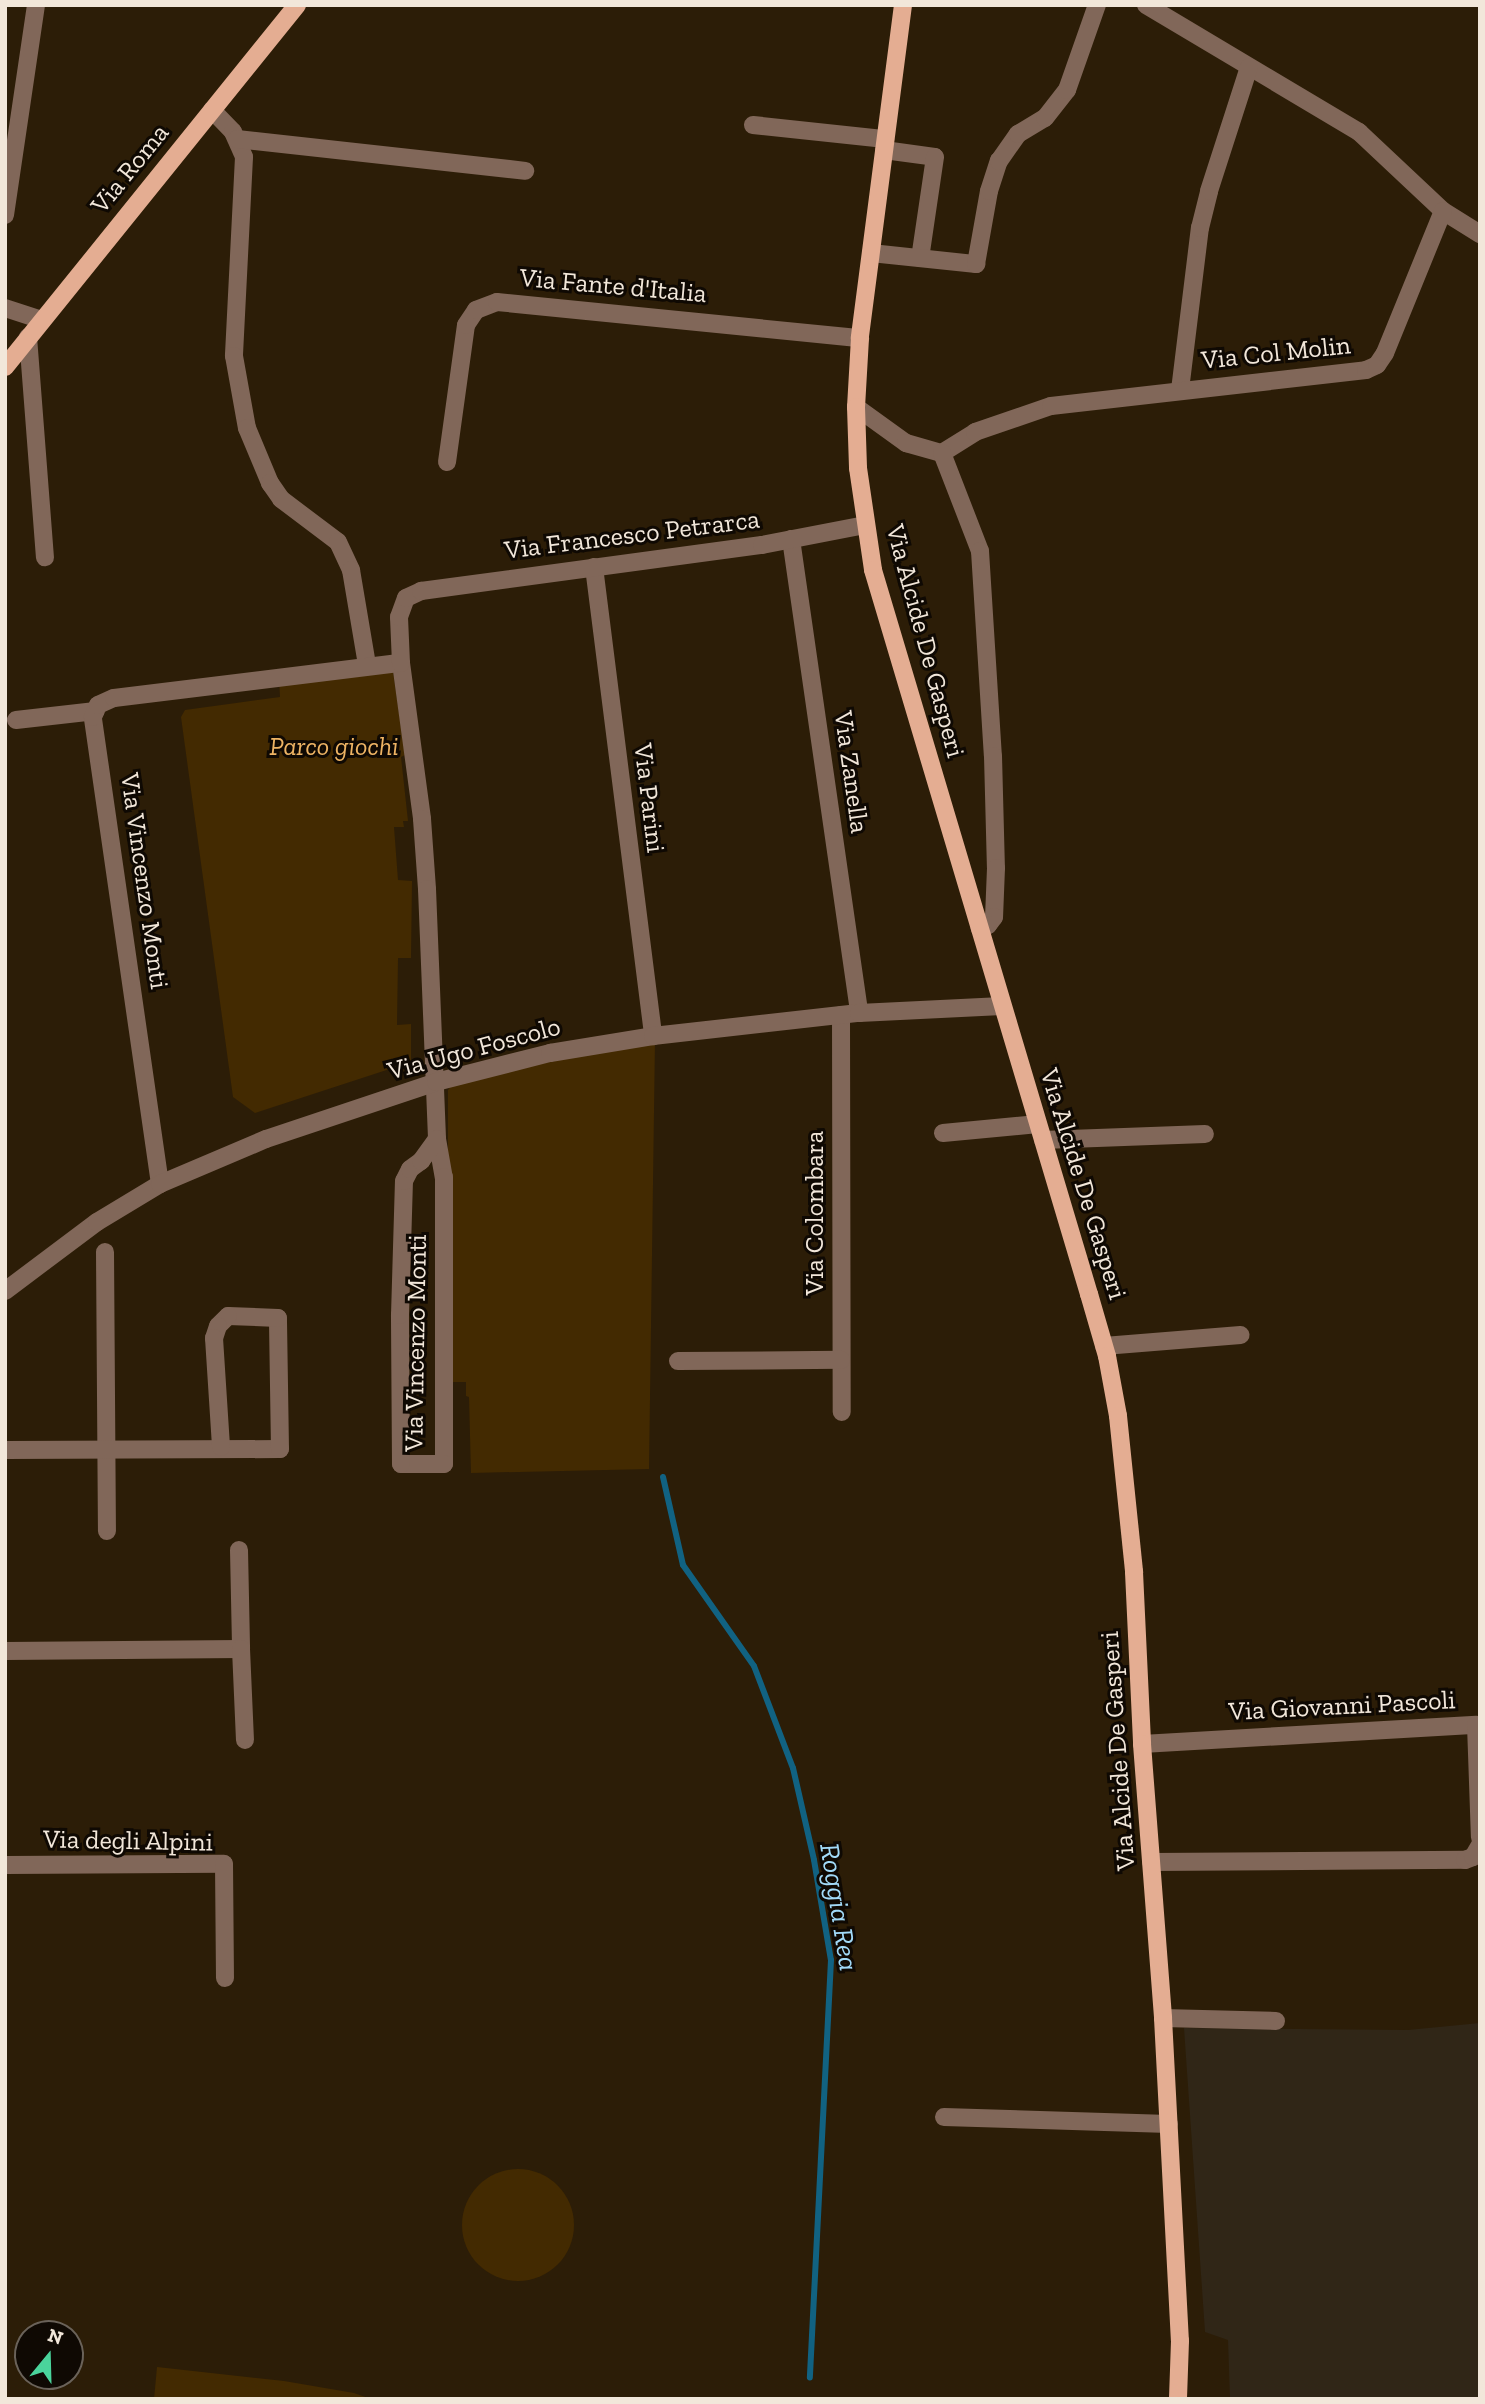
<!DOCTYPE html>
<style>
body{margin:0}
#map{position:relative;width:1485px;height:2404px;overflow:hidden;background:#2c1d07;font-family:"Zilla Slab",serif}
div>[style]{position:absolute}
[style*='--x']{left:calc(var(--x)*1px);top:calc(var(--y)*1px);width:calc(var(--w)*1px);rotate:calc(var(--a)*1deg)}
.industrial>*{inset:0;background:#302617}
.green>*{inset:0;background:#432a01}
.round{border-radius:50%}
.stream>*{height:6px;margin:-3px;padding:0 3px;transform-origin:3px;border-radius:3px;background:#116282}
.minor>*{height:18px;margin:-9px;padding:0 9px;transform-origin:9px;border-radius:9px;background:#816759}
.major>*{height:18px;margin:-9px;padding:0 9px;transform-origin:9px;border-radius:9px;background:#e4ad92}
span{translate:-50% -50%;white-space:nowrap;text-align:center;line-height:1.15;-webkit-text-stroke:6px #0f0903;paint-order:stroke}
.street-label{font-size:26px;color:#f2e7da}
.park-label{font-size:26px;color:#eeb464;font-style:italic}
.water-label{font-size:28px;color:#a2daf8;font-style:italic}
.frame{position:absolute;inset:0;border:7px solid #f2e7da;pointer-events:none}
.north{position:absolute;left:14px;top:2320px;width:70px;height:70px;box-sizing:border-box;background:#0f0903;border:2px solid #6a6259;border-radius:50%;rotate:19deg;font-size:19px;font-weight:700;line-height:28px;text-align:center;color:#f2e7da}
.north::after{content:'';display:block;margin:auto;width:24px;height:32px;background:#4ad49c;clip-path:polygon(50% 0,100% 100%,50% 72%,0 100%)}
</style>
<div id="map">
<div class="industrial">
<div style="clip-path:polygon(1480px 2023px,1480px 2399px,1230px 2399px,1228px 2340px,1205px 2332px,1184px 2028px,1408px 2030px)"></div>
</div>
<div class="green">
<div style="clip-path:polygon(393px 672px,405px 755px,401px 757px,408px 821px,403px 821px,404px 827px,394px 827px,398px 880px,412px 881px,411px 958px,398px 958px,397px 1025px,411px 1024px,411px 1060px,405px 1064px,255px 1113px,233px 1097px,181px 717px,185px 710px,280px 697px,279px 678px)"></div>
<div style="clip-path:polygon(655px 1040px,649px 1469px,471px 1473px,469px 1397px,466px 1396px,466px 1382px,448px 1382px,448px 1090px,454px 1082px)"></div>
<div class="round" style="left:462px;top:2169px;width:112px;height:112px"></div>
<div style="clip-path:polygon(157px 2367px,284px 2381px,354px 2393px,371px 2399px,154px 2399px)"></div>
</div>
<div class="stream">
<div style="--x:663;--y:1477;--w:90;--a:77.2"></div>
<div style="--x:683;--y:1565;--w:123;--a:54.9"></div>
<div style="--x:754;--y:1666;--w:109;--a:69.1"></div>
<div style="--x:793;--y:1768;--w:94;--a:77.1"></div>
<div style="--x:814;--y:1860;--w:101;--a:80.4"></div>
<div style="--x:831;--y:1960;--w:418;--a:92.9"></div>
</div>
<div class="minor">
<div style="--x:1146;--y:5;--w:248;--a:30.8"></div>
<div style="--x:1359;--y:132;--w:115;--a:43.2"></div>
<div style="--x:1443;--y:211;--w:44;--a:31.9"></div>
<div style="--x:212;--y:110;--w:30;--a:46"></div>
<div style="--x:233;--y:132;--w:27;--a:66"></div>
<div style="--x:244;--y:157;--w:199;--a:92.9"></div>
<div style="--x:234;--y:356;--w:73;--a:79.8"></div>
<div style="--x:247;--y:428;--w:60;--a:67.3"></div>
<div style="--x:270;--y:483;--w:19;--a:55"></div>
<div style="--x:281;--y:499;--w:71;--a:37"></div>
<div style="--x:338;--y:542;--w:31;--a:65"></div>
<div style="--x:351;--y:570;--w:96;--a:80.4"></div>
<div style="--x:753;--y:125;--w:133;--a:6.1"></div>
<div style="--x:237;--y:139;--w:290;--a:6.3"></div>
<div style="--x:884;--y:150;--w:51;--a:7.8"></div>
<div style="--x:935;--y:157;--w:102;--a:98.4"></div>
<div style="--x:5;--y:215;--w:212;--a:-81.6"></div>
<div style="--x:871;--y:253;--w:106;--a:6"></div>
<div style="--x:976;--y:264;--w:74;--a:-79.9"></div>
<div style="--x:989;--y:191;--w:32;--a:-72"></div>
<div style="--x:999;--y:161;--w:33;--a:-55"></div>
<div style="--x:1018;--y:134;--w:31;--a:-31"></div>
<div style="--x:1045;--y:118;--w:36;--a:-52"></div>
<div style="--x:1067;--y:90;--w:90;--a:-70.6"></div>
<div style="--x:5;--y:308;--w:38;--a:18"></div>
<div style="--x:28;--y:337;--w:221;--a:85.6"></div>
<div style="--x:1180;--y:390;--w:163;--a:-83"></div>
<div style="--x:1200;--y:228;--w:38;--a:-76"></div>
<div style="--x:1209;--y:191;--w:130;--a:-72.1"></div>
<div style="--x:856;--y:407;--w:62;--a:35.8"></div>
<div style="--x:906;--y:443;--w:37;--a:16"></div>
<div style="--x:942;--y:453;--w:39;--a:-32"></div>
<div style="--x:975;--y:432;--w:80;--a:-18.9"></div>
<div style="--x:1051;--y:406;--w:317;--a:-6.5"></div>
<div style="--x:1366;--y:370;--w:12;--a:-24"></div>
<div style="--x:1377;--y:365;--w:14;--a:-56"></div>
<div style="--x:1385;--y:353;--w:153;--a:-67.8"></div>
<div style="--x:942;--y:453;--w:105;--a:68.8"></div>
<div style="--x:980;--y:551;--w:205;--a:86.4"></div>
<div style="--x:993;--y:756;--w:112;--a:88.5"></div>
<div style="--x:996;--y:868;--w:49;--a:92.3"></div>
<div style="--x:994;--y:917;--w:10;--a:127"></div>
<div style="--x:988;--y:925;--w:9;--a:159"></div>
<div style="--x:447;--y:462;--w:138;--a:-82.1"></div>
<div style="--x:466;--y:325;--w:18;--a:-56"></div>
<div style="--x:476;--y:310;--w:22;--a:-21"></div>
<div style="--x:497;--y:302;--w:365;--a:5.7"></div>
<div style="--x:791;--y:539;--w:479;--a:81.8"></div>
<div style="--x:594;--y:567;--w:473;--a:82.8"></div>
<div style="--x:401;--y:663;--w:157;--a:82.3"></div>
<div style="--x:422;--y:819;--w:70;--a:85.9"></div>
<div style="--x:427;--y:889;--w:250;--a:87.7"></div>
<div style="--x:437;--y:1139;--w:39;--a:80"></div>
<div style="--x:444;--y:1177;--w:287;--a:90"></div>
<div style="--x:444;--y:1464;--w:43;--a:180"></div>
<div style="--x:401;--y:1464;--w:149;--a:-90.4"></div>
<div style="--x:400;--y:1315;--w:134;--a:-88.3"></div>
<div style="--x:404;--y:1181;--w:13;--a:-63"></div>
<div style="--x:410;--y:1169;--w:14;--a:-36"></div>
<div style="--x:421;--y:1161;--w:27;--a:-54"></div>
<div style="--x:16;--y:720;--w:80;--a:-6.5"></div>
<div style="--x:841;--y:1015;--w:397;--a:89.9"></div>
<div style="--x:943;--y:1133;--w:95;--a:-5.4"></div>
<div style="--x:1043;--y:1140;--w:162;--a:-2.1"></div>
<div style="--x:160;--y:1184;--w:472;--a:-98.2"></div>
<div style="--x:93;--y:717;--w:13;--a:-67"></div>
<div style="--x:98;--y:705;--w:17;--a:-24"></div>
<div style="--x:114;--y:698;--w:289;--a:-7"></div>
<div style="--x:401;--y:663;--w:46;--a:-92.5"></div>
<div style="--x:399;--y:617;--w:20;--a:-70"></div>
<div style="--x:406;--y:598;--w:17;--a:-25"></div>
<div style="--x:421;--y:591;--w:344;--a:-7.7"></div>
<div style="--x:762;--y:545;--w:105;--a:-11"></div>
<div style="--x:105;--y:1252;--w:279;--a:89.6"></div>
<div style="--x:5;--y:1291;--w:115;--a:-36.9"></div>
<div style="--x:97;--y:1222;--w:74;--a:-31.1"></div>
<div style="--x:160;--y:1184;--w:115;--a:-23"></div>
<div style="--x:266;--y:1139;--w:179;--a:-18.5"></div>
<div style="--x:436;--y:1082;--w:118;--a:-14.3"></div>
<div style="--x:550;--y:1053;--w:104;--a:-9.4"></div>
<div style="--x:653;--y:1036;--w:207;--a:-6.4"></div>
<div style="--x:859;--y:1013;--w:143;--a:-2.8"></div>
<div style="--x:1104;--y:1346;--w:137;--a:-4.6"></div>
<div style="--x:678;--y:1361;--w:163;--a:-0.4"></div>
<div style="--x:5;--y:1450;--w:275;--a:-0.2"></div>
<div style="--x:280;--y:1449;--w:131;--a:-90.9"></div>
<div style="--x:278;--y:1318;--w:50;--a:-177.7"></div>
<div style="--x:228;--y:1316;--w:14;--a:135"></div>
<div style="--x:218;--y:1326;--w:13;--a:108"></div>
<div style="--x:214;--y:1338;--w:109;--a:86.3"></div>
<div style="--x:239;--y:1550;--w:99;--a:88.8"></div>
<div style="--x:5;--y:1651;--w:236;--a:-0.5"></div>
<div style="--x:241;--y:1649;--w:91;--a:87.5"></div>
<div style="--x:1142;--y:1744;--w:335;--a:-3.3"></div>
<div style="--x:1476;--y:1725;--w:112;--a:88"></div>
<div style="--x:1151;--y:1862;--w:314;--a:-0.4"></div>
<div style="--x:1465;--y:1860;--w:9;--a:-21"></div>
<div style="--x:1473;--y:1857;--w:14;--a:-60"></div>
<div style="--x:5;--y:1865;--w:219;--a:-0.3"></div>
<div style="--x:224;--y:1864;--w:114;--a:89.5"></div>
<div style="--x:1163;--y:2018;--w:113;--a:1.5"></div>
<div style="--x:944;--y:2117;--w:225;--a:1.8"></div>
</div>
<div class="major">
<div style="--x:903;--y:5;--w:336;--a:97.4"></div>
<div style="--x:860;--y:338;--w:69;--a:93.3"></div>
<div style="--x:856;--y:407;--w:61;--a:88.1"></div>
<div style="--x:858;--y:468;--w:103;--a:81.6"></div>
<div style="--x:873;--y:570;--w:756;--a:73.39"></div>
<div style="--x:1089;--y:1294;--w:65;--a:73.8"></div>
<div style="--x:1107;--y:1356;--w:61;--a:79.6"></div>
<div style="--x:1118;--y:1416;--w:157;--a:84.1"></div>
<div style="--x:1134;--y:1572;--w:172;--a:87.3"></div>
<div style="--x:1142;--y:1744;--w:275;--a:85.6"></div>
<div style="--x:1163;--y:2018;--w:323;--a:87"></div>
<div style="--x:1180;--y:2341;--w:58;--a:92"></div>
<div style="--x:5;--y:367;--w:465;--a:-51.1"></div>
</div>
<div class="street-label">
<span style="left:130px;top:169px;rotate:-51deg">Via Roma</span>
<span style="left:613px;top:286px;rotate:5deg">Via Fante d'Italia</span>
<span style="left:1276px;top:353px;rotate:-6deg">Via Col Molin</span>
<span style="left:632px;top:535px;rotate:-7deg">Via Francesco Petrarca</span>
<span style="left:925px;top:641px;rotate:75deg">Via Alcide De Gasperi</span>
<span style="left:851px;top:772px;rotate:82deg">Via Zanella</span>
<span style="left:649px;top:798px;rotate:83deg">Via Parini</span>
<span style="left:144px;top:881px;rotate:82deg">Via Vincenzo Monti</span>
<span style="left:474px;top:1049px;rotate:-15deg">Via Ugo Foscolo</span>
<span style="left:1083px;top:1184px;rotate:73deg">Via Alcide De Gasperi</span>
<span style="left:815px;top:1213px;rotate:-90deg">Via Colombara</span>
<span style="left:416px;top:1343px;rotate:-89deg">Via Vincenzo Monti</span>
<span style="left:1342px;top:1706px;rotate:-3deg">Via Giovanni Pascoli</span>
<span style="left:1118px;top:1751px;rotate:-94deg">Via Alcide De Gasperi</span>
<span style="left:128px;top:1841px;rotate:1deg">Via degli Alpini</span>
</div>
<div class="park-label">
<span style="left:334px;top:747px">Parco giochi</span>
</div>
<div class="water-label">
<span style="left:839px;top:1907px;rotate:81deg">Roggia Rea</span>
</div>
<div class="frame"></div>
<div class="north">N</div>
</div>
